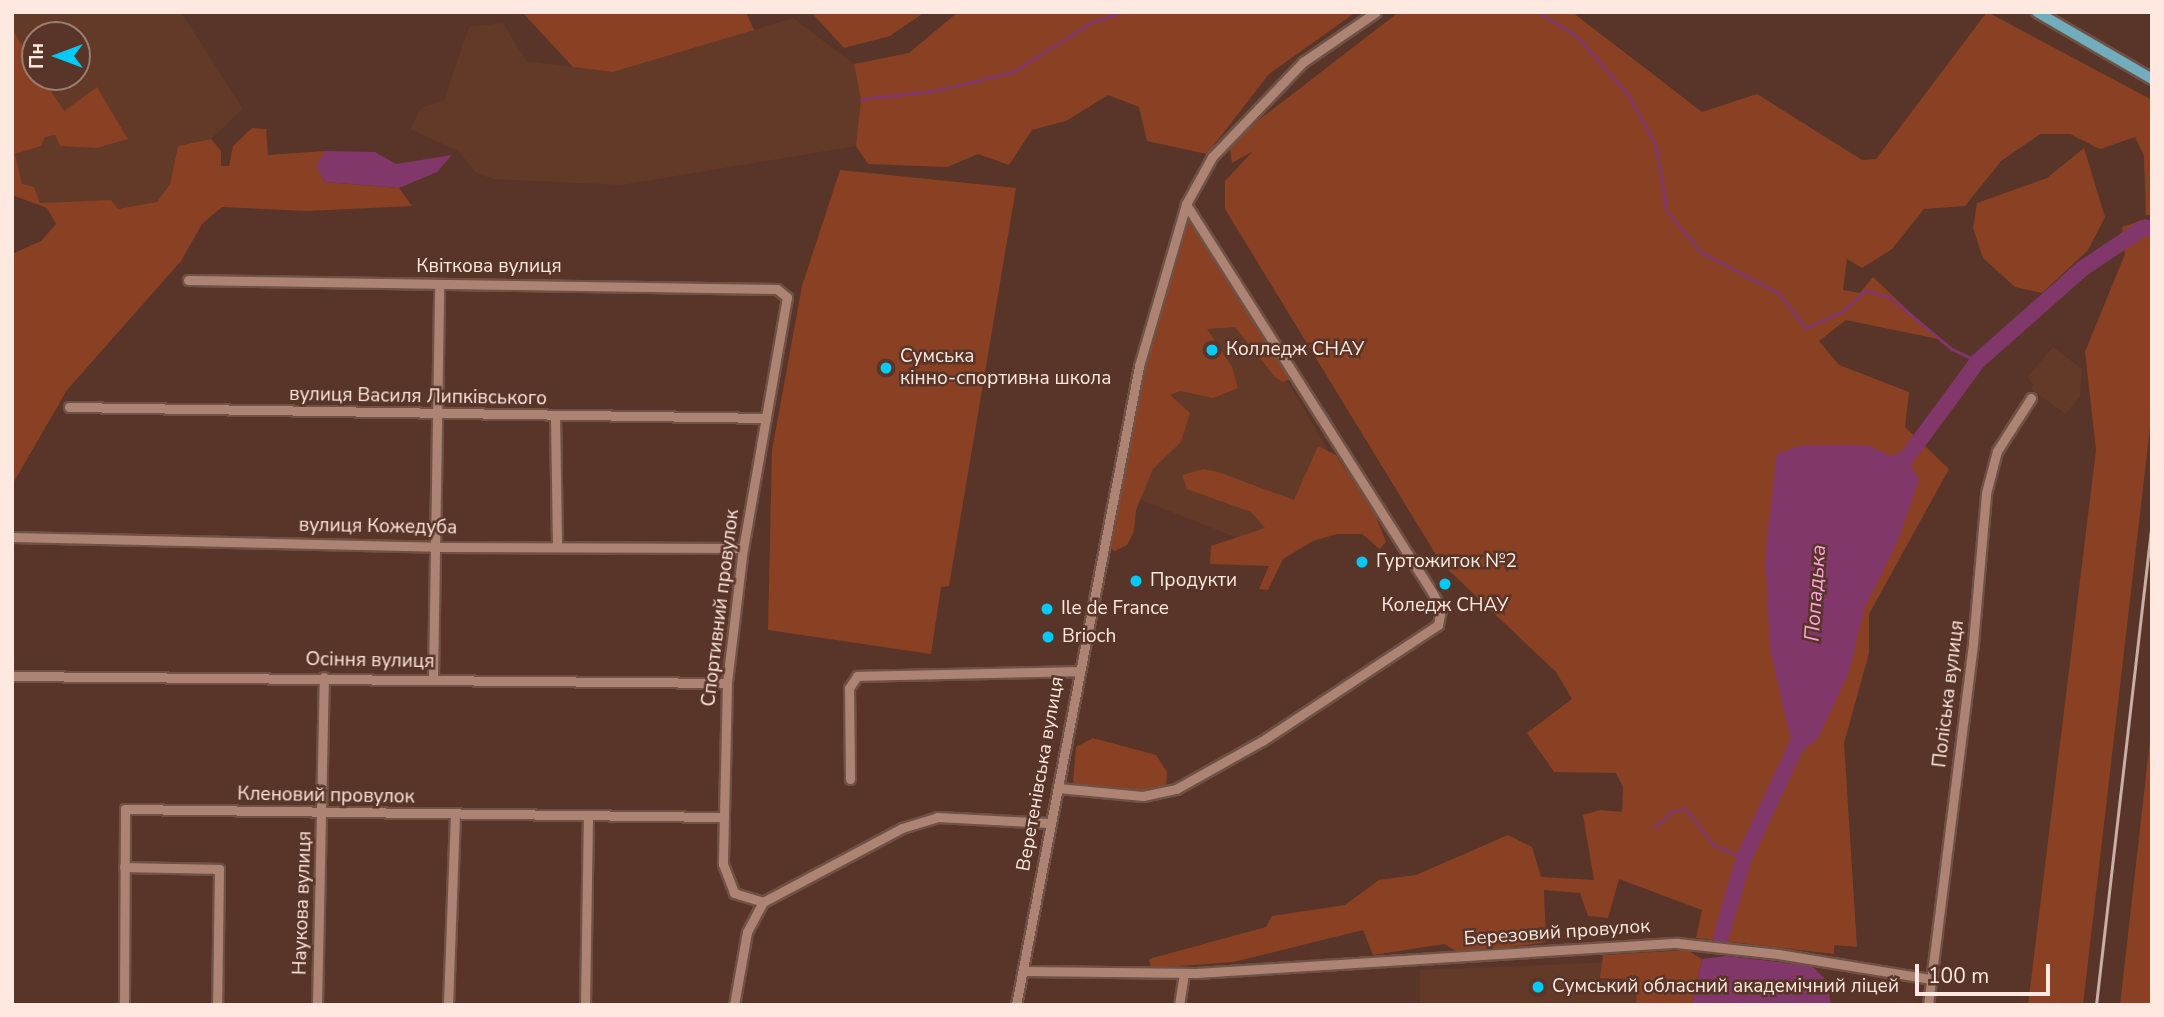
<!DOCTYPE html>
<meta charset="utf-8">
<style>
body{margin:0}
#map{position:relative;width:2164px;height:1017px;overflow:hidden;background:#583528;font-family:"Nunito Sans",sans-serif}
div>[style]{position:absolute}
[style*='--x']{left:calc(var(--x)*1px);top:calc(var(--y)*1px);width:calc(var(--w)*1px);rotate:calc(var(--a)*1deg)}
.built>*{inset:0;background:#633928}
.green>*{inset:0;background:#8a4123}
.water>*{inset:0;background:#813769}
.stream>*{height:2.5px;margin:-1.25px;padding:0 1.25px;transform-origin:1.25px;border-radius:1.25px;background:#813769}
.river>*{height:16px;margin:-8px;padding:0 8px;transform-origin:8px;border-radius:8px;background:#813769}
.roads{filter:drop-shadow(2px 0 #6f5145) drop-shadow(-2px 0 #6f5145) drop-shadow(0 2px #6f5145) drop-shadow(0 -2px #6f5145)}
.minor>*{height:9px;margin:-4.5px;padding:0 4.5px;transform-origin:4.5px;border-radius:4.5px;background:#ad8474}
.major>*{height:10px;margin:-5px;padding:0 5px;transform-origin:5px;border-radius:5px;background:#72adbd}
.rail>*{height:2.5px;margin:-1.25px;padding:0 1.25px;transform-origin:1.25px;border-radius:1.25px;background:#caafa5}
.dots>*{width:19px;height:19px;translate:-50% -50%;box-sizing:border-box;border:4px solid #583528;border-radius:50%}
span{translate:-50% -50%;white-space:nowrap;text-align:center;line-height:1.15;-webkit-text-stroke:5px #583528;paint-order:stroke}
.street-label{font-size:19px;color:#ffe8df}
.poi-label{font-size:19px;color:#ffe8df}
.left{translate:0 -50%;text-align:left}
.water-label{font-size:21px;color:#f9a5da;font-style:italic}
.frame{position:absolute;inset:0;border:14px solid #ffe8df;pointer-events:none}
.north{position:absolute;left:21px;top:21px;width:70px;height:70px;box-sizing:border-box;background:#583528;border:2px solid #9b7d71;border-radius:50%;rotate:270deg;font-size:19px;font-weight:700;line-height:28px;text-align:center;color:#ffe8df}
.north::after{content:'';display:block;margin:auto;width:24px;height:32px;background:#00cbf8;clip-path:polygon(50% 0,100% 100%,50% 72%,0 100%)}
.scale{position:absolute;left:1915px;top:964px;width:135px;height:32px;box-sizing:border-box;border:4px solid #ffe8df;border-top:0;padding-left:9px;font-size:21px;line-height:24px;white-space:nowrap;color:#ffe8df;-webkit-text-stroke:5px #583528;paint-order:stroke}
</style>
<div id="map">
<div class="built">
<div style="clip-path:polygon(12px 12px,181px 12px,243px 109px,211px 139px,178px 146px,170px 184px,157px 202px,118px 209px,111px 200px,39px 203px,22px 185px,15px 154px,41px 146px,45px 137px,55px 135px,60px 146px,97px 148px,128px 139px,97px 87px,64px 111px,42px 77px,77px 77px,77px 35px,35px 35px,35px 65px,12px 29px)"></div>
<div style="clip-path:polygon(793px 18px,854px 64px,861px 99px,856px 146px,622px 185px,493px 179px,476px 173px,458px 151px,410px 129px,421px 108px,444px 100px,469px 27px,503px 23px,526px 61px,613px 72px)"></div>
<div style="clip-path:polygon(1188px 209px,1360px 506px,1278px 554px,1121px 492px)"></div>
<div style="clip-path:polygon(2053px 347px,2082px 369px,2080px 396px,2066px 414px,2031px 389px,2034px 385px,2027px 377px)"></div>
<div style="clip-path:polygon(1658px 960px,1656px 1005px,1420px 1005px,1420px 970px)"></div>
</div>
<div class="green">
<div style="clip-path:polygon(522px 12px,746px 12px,754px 30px,613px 72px,573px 67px)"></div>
<div style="clip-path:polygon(811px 12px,925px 12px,890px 36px,844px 48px)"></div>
<div style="clip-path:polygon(958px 12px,1356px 12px,1269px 74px,1207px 154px,1147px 141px,1139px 107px,1108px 95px,1066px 121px,1032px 130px,1009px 165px,978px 154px,947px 167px,868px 164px,856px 146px,861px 99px,854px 64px,909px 53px)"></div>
<div style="clip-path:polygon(1399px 12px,1572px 12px,1702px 112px,1757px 94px,1862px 160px,1876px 159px,1987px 12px,2152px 100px,2152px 215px,2146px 215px,2144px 156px,2135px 137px,2100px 149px,2070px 134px,2040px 134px,2001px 161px,1965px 206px,1924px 209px,1892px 249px,1862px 268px,1847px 259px,1843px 290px,1860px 293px,1873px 277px,1938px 339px,1846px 320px,1819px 341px,1839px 365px,1909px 392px,1905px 427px,1949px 469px,1869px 614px,1869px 653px,1844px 743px,1857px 947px,1834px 945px,1834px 954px,1696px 938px,1702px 910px,1619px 879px,1608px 918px,1588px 916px,1580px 893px,1544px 890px,1546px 942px,1462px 954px,1444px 944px,1373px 955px,1363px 930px,1233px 962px,1151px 968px,1149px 959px,1266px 927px,1272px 916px,1345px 905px,1379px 880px,1416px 875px,1508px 835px,1532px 847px,1541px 877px,1594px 880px,1583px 815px,1600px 810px,1622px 812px,1623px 787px,1616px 773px,1554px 772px,1527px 733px,1572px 699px,1556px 672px,1441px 563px,1225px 209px,1225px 181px,1253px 151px,1232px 163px,1229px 143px)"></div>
<div style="clip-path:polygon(12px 29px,35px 65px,35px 77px,42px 77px,64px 111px,97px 87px,128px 139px,97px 148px,60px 146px,55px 135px,45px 137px,41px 146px,15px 154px,22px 184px,34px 187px,40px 203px,111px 200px,118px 209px,157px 202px,170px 184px,178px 146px,211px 139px,221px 151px,221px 166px,229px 166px,233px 146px,252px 128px,266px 129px,268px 155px,325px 151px,317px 166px,325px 182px,399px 188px,412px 206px,307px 211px,222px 207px,202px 224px,181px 261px,67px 390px,12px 485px,12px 254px,41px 241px,56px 224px,47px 208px,12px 195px)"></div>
<div style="clip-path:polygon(2084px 148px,2105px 217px,2088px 250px,2042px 293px,2015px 287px,1983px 258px,1973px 228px,1977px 203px,2047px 178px)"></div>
<div style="clip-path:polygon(840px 170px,1016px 188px,949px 586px,941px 587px,931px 654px,768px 630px,772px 450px,802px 286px)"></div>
<div style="clip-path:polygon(1188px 209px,1203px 245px,1224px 266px,1292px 378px,1283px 382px,1275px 377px,1235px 327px,1207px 329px,1232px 367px,1238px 388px,1213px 398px,1180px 391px,1170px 395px,1190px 413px,1181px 442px,1153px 469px,1136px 510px,1134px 531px,1127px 545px,1115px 551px,1108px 547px,1148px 340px)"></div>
<div style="clip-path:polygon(2145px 219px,2152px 223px,2152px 410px,2083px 1005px,2028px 1005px,2096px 450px,2085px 352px,2125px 254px,2122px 227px)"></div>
<div style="clip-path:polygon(1318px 446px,1336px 455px,1375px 514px,1386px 542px,1380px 549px,1362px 534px,1337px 534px,1313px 541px,1283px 559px,1268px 590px,1259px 589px,1269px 566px,1210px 564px,1211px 546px,1265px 528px,1251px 512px,1187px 489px,1182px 475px,1203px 469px,1218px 472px,1294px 500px)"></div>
<div style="clip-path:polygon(2152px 723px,2152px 1005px,2120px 1005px)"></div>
<div style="clip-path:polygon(1093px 738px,1156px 755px,1167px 772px,1166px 786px,1143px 792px,1073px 783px,1076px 747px)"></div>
<div style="clip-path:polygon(1687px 950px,1702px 959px,1692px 1005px,1636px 1005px,1638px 979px,1600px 978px,1603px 955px)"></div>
</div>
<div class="water">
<div style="clip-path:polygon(325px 151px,375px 152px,396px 164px,452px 155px,437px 172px,399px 188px,325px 182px,316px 166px)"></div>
<div style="clip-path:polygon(1799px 446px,1869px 446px,1909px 464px,1919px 479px,1899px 538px,1864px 609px,1849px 672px,1818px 738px,1795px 757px,1770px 649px,1765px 555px,1777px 454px)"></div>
<div style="clip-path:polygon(1726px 956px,1812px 966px,1827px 981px,1831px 1005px,1692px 1005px,1702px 959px)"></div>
</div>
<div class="stream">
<div style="--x:1538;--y:12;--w:46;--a:31.6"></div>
<div style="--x:1577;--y:36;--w:77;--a:48.7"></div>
<div style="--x:1628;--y:94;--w:58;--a:61.2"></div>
<div style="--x:1656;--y:145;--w:67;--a:80.5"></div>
<div style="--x:1667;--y:211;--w:53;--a:50.3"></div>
<div style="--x:1701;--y:252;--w:88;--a:27.7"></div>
<div style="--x:1779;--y:293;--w:44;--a:52.4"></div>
<div style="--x:1806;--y:328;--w:41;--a:-24.7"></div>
<div style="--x:1843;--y:311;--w:31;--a:-42"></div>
<div style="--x:1866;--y:290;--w:26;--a:18"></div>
<div style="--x:1891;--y:298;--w:80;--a:39.9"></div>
<div style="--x:1952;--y:349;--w:29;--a:25"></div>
<div style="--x:861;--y:99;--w:72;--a:-6.3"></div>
<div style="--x:933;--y:91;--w:82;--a:-13.4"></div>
<div style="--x:1013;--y:72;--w:93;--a:-32.3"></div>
<div style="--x:1092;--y:22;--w:33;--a:-18"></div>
<div style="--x:1655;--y:827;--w:23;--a:-43"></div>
<div style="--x:1672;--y:811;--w:14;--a:-8"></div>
<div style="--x:1686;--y:809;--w:46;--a:52.1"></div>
<div style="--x:1714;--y:845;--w:33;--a:23"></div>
</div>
<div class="river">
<div style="--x:1883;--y:467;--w:23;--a:-18"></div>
<div style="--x:1905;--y:460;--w:123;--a:-53.6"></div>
<div style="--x:1978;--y:361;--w:139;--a:-41.5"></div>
<div style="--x:2082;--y:269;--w:73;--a:-33.9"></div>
<div style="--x:2143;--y:228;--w:9;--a:0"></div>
<div style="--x:1721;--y:937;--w:82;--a:-73.8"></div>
<div style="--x:1744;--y:858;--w:132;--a:-65"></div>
</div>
<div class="roads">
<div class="minor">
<div style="--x:188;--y:280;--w:589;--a:0.88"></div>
<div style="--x:777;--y:289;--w:13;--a:39"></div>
<div style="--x:787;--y:297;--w:255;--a:99.9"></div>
<div style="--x:743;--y:548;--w:136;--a:96.8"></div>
<div style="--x:727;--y:683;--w:181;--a:91.3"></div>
<div style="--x:723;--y:864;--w:31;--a:69"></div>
<div style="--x:734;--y:893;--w:30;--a:17"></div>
<div style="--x:69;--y:407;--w:697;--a:0.9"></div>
<div style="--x:555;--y:416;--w:130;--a:89.1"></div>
<div style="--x:12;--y:537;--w:425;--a:1.3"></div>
<div style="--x:437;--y:547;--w:306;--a:0.2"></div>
<div style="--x:12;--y:676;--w:715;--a:0.56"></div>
<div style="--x:433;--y:679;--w:394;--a:-89.1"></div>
<div style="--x:850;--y:779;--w:91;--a:-90.6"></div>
<div style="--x:849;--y:688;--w:14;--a:-56"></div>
<div style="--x:857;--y:676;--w:221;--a:-1.3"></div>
<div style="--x:1058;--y:788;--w:85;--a:5.4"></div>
<div style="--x:1143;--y:796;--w:34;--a:-12"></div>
<div style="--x:1176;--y:789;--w:98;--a:-29.2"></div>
<div style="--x:1262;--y:741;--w:211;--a:-33.4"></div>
<div style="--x:1438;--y:625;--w:16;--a:-79"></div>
<div style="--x:1441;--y:609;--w:19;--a:-118"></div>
<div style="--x:1432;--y:592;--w:459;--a:-122.4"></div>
<div style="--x:124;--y:867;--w:95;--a:1.2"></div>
<div style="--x:219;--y:869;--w:136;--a:90.8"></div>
<div style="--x:1024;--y:971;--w:172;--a:0.7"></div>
<div style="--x:1196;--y:973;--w:482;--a:-3.6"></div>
<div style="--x:1677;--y:943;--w:102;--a:6.2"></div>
<div style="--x:1778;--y:954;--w:154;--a:9.3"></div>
<div style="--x:124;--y:1005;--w:196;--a:-89.7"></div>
<div style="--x:125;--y:809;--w:596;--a:0.77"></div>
<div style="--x:317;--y:1005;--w:328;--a:-88.8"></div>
<div style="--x:448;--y:1005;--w:189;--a:-87.9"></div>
<div style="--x:585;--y:1005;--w:188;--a:-89.1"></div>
<div style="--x:734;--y:1005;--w:74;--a:-79.9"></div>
<div style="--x:747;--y:932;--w:34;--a:-62"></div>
<div style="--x:763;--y:902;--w:157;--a:-28"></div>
<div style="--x:902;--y:828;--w:37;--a:-17"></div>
<div style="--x:937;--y:817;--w:113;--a:3"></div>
<div style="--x:1016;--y:1005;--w:651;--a:-79.1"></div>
<div style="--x:1139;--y:366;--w:169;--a:-73.8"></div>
<div style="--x:1186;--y:204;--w:54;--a:-61"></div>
<div style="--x:1212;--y:157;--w:132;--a:-46.2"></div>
<div style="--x:1303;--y:62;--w:88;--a:-34.4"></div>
<div style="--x:1179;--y:1005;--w:32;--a:-81"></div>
<div style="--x:1928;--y:1005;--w:365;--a:-82.9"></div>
<div style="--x:1973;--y:643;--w:151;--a:-85"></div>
<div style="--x:1986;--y:493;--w:43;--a:-75.3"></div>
<div style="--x:1997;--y:451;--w:63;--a:-57.3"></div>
</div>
<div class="major">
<div style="--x:2037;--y:12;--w:133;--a:30.2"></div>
</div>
</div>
<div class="rail">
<div style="--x:2096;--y:1005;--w:490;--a:-83.4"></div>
</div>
<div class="dots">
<div style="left:1212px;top:350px;background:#00cbf8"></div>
<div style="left:886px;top:368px;background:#00cbf8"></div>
<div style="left:1362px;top:562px;background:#00cbf8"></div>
<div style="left:1136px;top:581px;background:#00cbf8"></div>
<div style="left:1445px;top:584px;background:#00cbf8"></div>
<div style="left:1047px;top:609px;background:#00cbf8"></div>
<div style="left:1048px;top:637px;background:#00cbf8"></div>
<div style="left:1538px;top:987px;background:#00cbf8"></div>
</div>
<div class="street-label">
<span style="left:489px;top:267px">Квіткова вулиця</span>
<span style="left:418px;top:397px;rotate:1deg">вулиця Василя Липківського</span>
<span style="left:378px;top:527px;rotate:1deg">вулиця Кожедуба</span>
<span style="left:721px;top:608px;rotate:-83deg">Спортивний провулок</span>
<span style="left:370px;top:661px;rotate:1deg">Осіння вулиця</span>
<span style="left:1949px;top:694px;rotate:-83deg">Поліська вулиця</span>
<span style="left:1041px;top:774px;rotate:-80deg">Веретенівська вулиця</span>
<span style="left:326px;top:796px;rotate:1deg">Кленовий провулок</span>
<span style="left:303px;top:903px;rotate:-88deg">Наукова вулиця</span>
<span style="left:1557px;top:933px;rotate:-4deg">Березовий провулок</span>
</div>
<div class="poi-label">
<span class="left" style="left:1226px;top:350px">Колледж СНАУ</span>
<span class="left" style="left:900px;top:368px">Сумська<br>кінно-спортивна школа</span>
<span class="left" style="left:1376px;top:562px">Гуртожиток №2</span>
<span class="left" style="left:1150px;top:581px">Продукти</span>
<span style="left:1445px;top:606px">Коледж СНАУ</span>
<span class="left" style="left:1061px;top:609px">Ile de France</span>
<span class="left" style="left:1062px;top:637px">Brioch</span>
<span class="left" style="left:1552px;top:987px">Сумський обласний академічний ліцей</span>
</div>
<div class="water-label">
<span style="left:1815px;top:593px;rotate:-86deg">Попадька</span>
</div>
<div class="frame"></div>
<div class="north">Пн</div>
<div class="scale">100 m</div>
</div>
